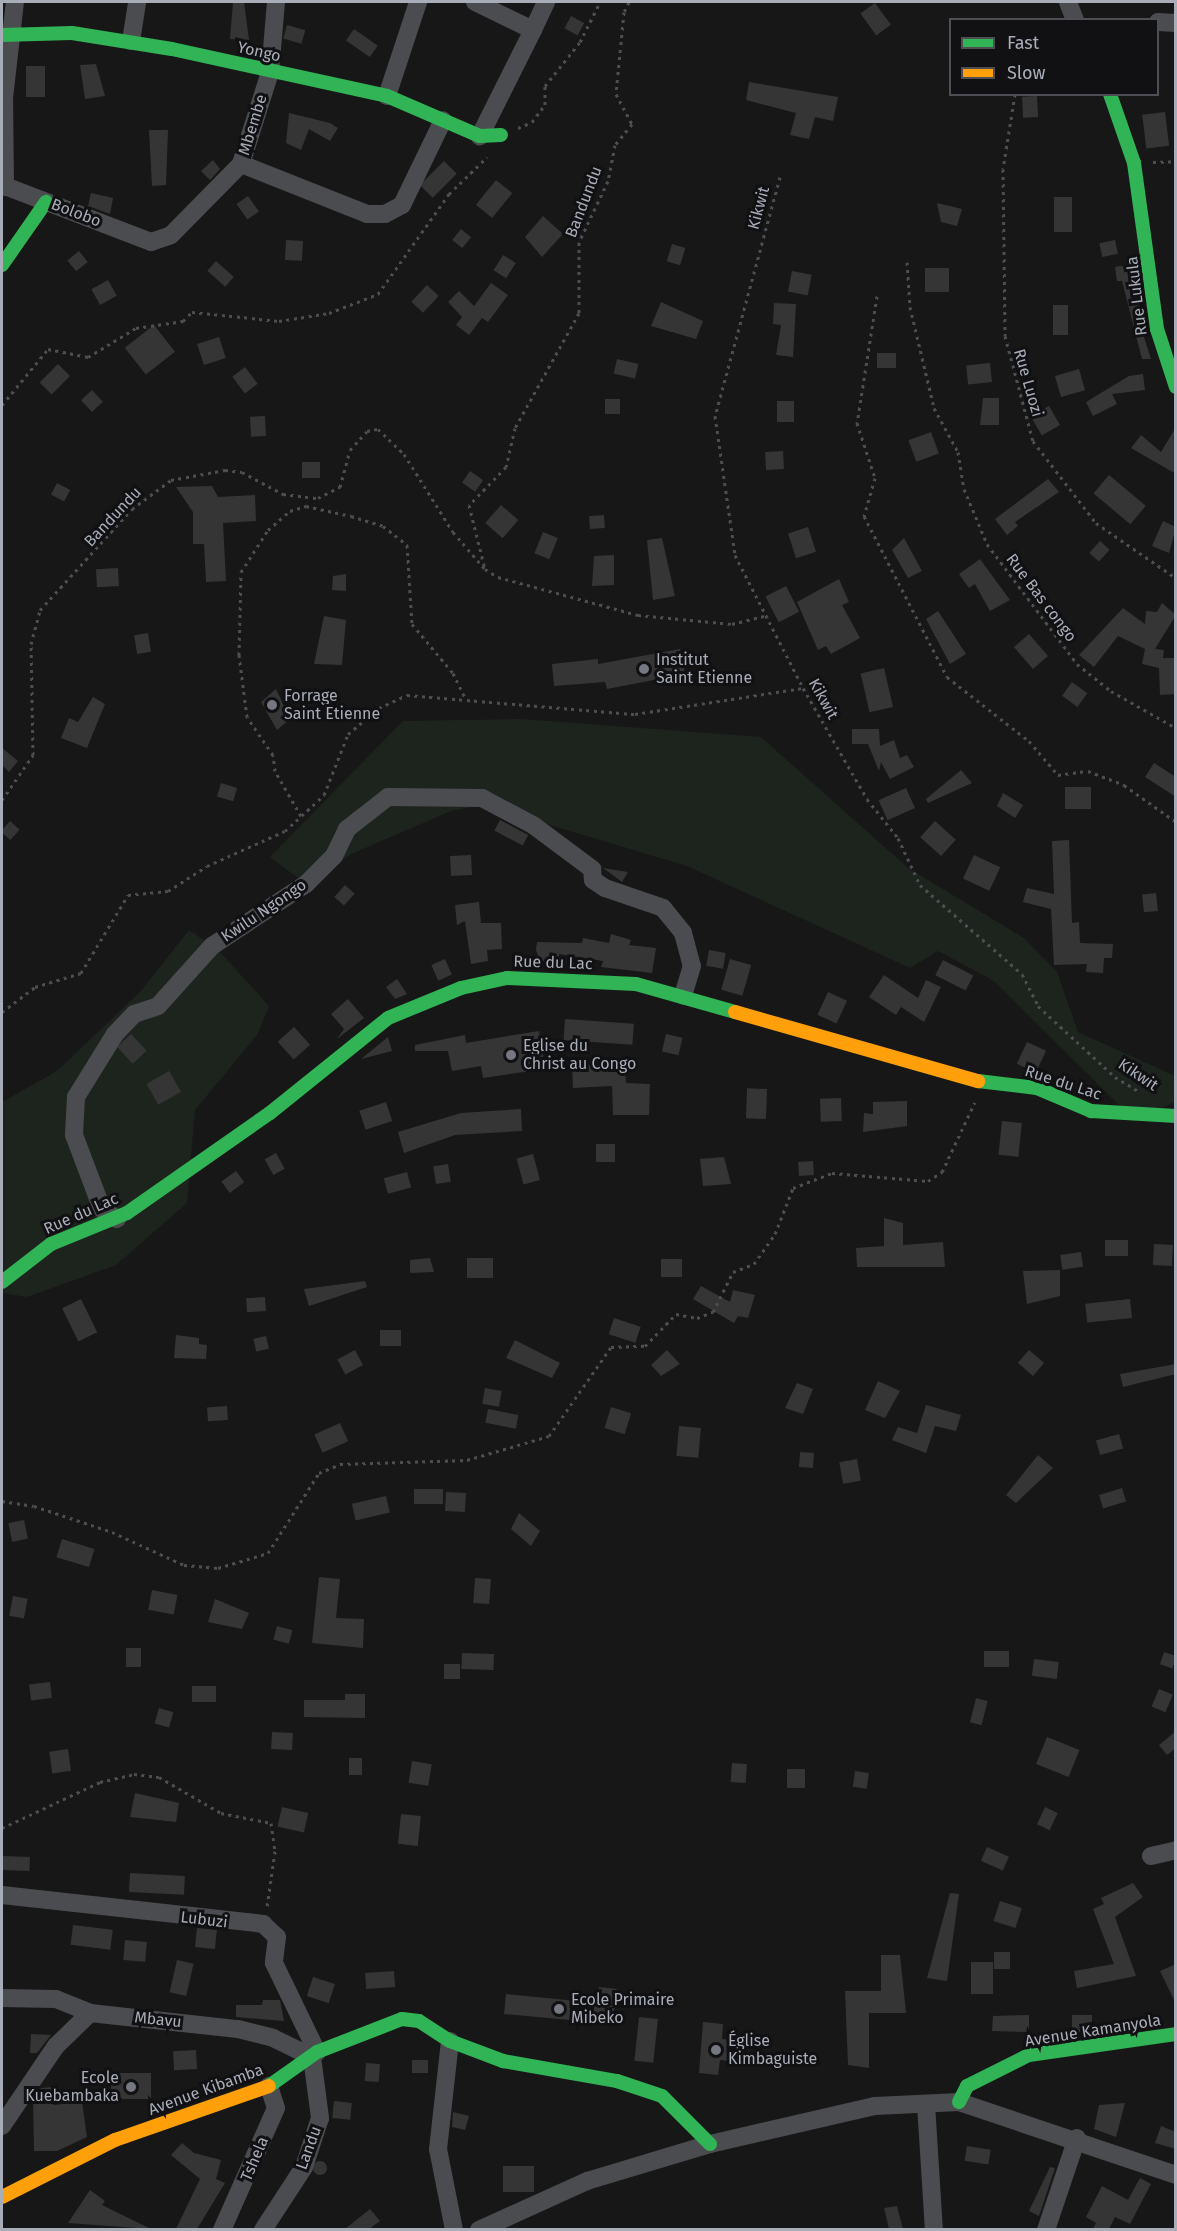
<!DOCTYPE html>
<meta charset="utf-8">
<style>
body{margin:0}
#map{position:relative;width:1177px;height:2231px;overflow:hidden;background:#171717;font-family:"Fira Sans",sans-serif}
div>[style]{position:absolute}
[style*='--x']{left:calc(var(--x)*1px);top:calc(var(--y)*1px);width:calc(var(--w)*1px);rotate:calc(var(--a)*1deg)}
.green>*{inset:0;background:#1d241e}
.building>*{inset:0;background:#353536;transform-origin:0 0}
.round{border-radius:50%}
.path>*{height:3px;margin-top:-1.5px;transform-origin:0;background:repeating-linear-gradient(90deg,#4d4e52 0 3px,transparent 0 7.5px)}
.street>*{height:18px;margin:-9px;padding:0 9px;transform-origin:9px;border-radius:9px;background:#4b4c50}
.fast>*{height:14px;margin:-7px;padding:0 7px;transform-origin:7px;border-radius:7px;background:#30b455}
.slow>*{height:14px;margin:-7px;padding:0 7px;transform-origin:7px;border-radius:7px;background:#ff9f0a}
.dots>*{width:16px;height:16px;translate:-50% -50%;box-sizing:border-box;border:3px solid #111113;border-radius:50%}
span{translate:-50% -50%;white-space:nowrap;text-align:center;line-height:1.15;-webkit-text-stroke:6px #111113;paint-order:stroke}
.street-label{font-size:16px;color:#a8adb8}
.poi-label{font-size:16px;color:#a8adb8}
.left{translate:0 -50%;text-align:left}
.right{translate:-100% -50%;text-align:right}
.frame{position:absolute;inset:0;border:3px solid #a8adb8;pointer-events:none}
.legend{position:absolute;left:949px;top:18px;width:210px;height:78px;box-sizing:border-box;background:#111113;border:2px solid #4d4f55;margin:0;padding:8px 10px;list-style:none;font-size:18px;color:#a8adb8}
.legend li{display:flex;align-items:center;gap:12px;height:30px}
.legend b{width:30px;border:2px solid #4d4f55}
</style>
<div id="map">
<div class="green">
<div style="clip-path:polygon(521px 719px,761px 737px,908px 868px,1024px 938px,1057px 972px,1078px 1032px,1175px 1076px,1175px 1102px,1134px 1120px,994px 981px,938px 951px,910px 968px,687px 866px,530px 819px,499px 802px,451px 811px,351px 854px,306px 884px,270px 857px,403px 721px)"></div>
<div style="clip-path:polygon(189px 930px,218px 950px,269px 1006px,257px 1035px,195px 1110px,187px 1203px,116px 1265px,27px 1297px,2px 1293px,2px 1102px,57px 1071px,141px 991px)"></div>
</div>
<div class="building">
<div style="clip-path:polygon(233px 2px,244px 2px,249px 40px,230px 39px)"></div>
<div style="left:875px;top:3px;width:27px;height:18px;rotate:54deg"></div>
<div style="left:571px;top:16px;width:15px;height:14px;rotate:28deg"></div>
<div style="left:287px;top:25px;width:19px;height:14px;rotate:16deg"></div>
<div style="left:354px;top:29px;width:29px;height:14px;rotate:35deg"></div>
<div style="clip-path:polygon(96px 64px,105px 96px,85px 99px,80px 65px)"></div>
<div style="left:26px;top:66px;width:19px;height:31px"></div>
<div style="clip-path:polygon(749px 82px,838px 97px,833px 121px,815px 117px,809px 139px,790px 135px,796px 113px,746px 100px)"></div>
<div style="left:1037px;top:96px;width:21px;height:15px;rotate:87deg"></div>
<div style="left:1165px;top:112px;width:34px;height:23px;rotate:83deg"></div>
<div style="clip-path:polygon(289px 113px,330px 123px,338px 128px,330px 141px,309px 129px,301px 150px,286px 143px)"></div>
<div style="clip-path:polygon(149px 130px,168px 130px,166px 185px,152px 186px)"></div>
<div style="clip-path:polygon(213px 160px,220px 169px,210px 180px,201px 171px)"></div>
<div style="left:444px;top:161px;width:18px;height:34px;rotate:45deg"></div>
<div style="left:496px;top:180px;width:21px;height:32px;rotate:39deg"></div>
<div style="clip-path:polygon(91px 193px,113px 198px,110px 214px,88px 206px)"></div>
<div style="left:248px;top:196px;width:19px;height:14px;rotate:55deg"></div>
<div style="left:1054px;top:197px;width:18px;height:35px"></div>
<div style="clip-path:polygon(937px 203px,962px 209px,957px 226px,941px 222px)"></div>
<div style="clip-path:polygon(543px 216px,563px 234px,542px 257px,525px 237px)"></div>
<div style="left:461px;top:229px;width:13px;height:14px;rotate:39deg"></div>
<div style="left:286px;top:240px;width:17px;height:20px;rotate:3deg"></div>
<div style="left:1115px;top:240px;width:14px;height:16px;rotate:78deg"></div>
<div style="left:672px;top:244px;width:14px;height:18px;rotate:17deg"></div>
<div style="left:79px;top:251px;width:14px;height:15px;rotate:51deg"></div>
<div style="left:503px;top:255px;width:15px;height:18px;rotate:32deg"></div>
<div style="left:216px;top:261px;width:24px;height:13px;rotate:42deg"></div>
<div style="clip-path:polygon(1133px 264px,1142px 331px,1151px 359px,1142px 359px,1122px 281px,1117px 281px,1115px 267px)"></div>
<div style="left:925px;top:268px;width:24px;height:24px"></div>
<div style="left:792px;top:271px;width:20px;height:21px;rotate:11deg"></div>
<div style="left:108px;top:280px;width:18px;height:19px;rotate:61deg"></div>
<div style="clip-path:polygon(491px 283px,508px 295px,488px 322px,482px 318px,469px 335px,456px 325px,462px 317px,448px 302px,459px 291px,474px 306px)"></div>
<div style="left:427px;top:285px;width:16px;height:23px;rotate:43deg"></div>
<div style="clip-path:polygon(661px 302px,703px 321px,696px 339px,651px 326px)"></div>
<div style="clip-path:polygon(774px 303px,796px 304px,793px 357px,776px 355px,781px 325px,773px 324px)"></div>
<div style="left:1068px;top:305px;width:30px;height:15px;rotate:90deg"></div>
<div style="left:154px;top:325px;width:34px;height:37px;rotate:52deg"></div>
<div style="left:219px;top:337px;width:22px;height:23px;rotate:72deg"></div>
<div style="left:877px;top:353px;width:19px;height:15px"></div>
<div style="left:617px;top:359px;width:22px;height:15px;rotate:13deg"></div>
<div style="left:990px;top:363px;width:19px;height:24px;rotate:84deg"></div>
<div style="left:58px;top:364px;width:17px;height:26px;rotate:45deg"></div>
<div style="left:245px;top:367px;width:21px;height:16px;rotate:53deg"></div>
<div style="left:1079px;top:369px;width:22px;height:25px;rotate:74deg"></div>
<div style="clip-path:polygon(1143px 374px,1145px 390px,1112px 394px,1117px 404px,1093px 416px,1086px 402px,1129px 376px)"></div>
<div style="left:92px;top:390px;width:16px;height:15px;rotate:47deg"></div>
<div style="clip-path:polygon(983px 398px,999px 398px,999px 425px,980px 425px)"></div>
<div style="left:605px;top:399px;width:15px;height:15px"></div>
<div style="left:777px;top:401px;width:17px;height:21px"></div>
<div style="left:1049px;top:406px;width:22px;height:21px;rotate:60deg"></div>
<div style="left:265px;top:416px;width:20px;height:15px;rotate:87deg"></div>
<div style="clip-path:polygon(1176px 427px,1176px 474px,1131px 448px,1141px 435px,1161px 452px)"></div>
<div style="left:931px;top:432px;width:23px;height:24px;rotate:70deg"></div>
<div style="left:783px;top:451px;width:18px;height:18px;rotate:87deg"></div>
<div style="left:302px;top:462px;width:18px;height:16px"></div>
<div style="left:470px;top:471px;width:16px;height:14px;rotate:35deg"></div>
<div style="left:1109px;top:475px;width:48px;height:24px;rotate:40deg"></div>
<div style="clip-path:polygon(1048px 479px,1059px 492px,1015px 522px,1018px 526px,1007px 535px,995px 519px)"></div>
<div style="left:57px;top:483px;width:15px;height:13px;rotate:28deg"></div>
<div style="clip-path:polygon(212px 486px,218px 497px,255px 495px,256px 521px,223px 523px,226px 581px,206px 582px,204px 544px,193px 544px,193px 512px,176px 487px)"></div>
<div style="left:501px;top:505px;width:23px;height:24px;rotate:41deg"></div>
<div style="left:604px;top:515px;width:13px;height:15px;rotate:86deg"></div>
<div style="clip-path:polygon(1163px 521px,1176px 527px,1169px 553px,1152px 546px)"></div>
<div style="left:808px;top:527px;width:26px;height:21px;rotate:72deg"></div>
<div style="left:543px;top:532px;width:16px;height:23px;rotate:22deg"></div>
<div style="clip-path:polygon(662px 538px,675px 596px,653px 600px,647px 540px)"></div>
<div style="clip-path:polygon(904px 538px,922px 571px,908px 578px,892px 550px)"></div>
<div style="left:1100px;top:541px;width:13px;height:16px;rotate:42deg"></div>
<div style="clip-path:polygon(614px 555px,614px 585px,592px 586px,594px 556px)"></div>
<div style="clip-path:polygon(980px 559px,1010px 600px,990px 611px,975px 584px,969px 588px,959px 574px)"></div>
<div style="left:118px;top:568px;width:18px;height:22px;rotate:87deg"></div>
<div style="clip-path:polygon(346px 574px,346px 591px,332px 590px,333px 576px)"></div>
<div style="clip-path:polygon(839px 579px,849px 602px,842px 605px,860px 638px,831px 654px,826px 646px,818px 650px,797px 602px)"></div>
<div style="left:786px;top:586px;width:29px;height:23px;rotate:63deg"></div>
<div style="clip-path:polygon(1162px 603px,1176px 615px,1155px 649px,1164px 650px,1163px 658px,1176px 658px,1176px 694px,1160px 695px,1159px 668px,1142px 664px,1145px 649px,1118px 636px,1094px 667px,1079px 655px,1123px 608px,1145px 624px,1146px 611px,1157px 612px)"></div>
<div style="clip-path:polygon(938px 611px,966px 654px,950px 664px,926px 619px)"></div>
<div style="clip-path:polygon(324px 616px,346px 620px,342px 665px,314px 664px)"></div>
<div style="left:148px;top:633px;width:19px;height:14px;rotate:81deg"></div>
<div style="left:1029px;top:634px;width:29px;height:20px;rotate:49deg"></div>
<div style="clip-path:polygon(680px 649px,685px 674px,607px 689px,605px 682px,554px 686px,552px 664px,598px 659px,598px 664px)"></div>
<div style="left:884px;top:668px;width:40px;height:24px;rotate:77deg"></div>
<div style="left:1072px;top:682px;width:19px;height:17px;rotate:36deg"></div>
<div style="clip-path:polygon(276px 689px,290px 719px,277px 730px,261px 702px)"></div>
<div style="clip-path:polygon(93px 697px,105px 704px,87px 748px,61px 738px,69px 718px,78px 722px)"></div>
<div style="clip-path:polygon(852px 729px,879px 729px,880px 746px,894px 740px,900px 758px,907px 755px,914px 767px,890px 779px,881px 762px,879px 771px,868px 744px,852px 744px)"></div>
<div style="clip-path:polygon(2px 748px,18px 761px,9px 772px,2px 765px)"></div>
<div style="clip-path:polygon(1154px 763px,1176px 777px,1176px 797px,1145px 777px)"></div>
<div style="clip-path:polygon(961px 770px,972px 783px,928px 803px,926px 799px)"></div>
<div style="left:221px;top:783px;width:17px;height:14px;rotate:17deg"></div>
<div style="left:1065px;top:787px;width:26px;height:22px"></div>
<div style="left:906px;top:788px;width:22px;height:30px;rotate:66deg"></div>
<div style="clip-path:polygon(1003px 793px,1023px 805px,1015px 818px,997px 806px)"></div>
<div style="left:500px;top:820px;width:32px;height:12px;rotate:28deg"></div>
<div style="left:10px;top:821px;width:13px;height:14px;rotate:42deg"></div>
<div style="left:935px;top:821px;width:28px;height:22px;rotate:42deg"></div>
<div style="clip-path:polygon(1069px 840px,1072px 923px,1079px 922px,1080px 943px,1113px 944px,1112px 958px,1104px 958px,1103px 973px,1086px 972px,1087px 964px,1054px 965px,1051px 909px,1023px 902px,1027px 888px,1054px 894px,1052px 841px)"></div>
<div style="left:471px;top:855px;width:20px;height:21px;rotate:87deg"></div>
<div style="left:974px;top:855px;width:29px;height:26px;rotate:25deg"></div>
<div style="clip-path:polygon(603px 868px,628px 872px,622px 882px)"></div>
<div style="left:345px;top:885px;width:13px;height:16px;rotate:42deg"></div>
<div style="left:1156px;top:893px;width:18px;height:14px;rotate:84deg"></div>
<div style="clip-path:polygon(479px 902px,481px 923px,501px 923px,502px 949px,487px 950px,488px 961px,471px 964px,465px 921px,457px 925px,455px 905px)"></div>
<div style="clip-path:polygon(611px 934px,631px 940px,629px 945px,656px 948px,652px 973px,601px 967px,603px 961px,559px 954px,559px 961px,540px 961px,536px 950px,537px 942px,582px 943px,583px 938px,609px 943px)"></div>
<div style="left:709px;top:950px;width:17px;height:16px;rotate:10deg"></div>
<div style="left:445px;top:959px;width:17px;height:15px;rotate:66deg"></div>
<div style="left:730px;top:959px;width:22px;height:32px;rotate:16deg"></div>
<div style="left:943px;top:960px;width:34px;height:17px;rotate:27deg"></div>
<div style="clip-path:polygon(884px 975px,918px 998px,926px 980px,941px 987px,924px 1022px,901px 1007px,896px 1015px,869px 997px)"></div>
<div style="clip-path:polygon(397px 979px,407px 994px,395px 999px,386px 987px)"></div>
<div style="left:828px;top:992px;width:21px;height:25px;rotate:25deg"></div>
<div style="clip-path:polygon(348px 999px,364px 1018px,337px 1039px,344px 1029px,331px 1014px)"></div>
<div style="left:565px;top:1019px;width:69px;height:21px;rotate:4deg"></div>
<div style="left:294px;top:1027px;width:24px;height:22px;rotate:48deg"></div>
<div style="clip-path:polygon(539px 1031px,545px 1069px,483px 1078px,481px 1066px,452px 1071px,448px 1051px,415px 1051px,415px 1045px,465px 1035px,466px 1043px)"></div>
<div style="left:131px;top:1034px;width:23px;height:19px;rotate:47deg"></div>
<div style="left:666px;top:1034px;width:17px;height:18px;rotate:13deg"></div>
<div style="clip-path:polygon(388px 1037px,392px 1051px,361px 1059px)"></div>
<div style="left:1027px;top:1042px;width:21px;height:24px;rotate:25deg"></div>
<div style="clip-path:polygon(625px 1063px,626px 1083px,650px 1084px,649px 1115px,613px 1115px,612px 1086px,573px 1088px,572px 1066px)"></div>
<div style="left:169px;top:1071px;width:24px;height:26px;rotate:60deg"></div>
<div style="left:767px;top:1089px;width:30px;height:20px;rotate:92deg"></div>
<div style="left:841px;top:1098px;width:23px;height:21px;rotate:88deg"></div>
<div style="clip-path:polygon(907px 1101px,907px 1126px,863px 1132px,864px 1113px,873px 1114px,873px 1102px)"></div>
<div style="left:386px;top:1102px;width:20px;height:28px;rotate:72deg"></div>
<div style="clip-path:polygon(521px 1109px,522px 1131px,455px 1135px,404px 1153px,398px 1132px,461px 1113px)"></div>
<div style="left:1002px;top:1121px;width:20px;height:34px;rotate:6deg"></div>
<div style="left:596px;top:1144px;width:19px;height:18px"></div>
<div style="left:276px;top:1153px;width:18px;height:13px;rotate:61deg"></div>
<div style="left:533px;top:1154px;width:27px;height:17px;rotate:75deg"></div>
<div style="clip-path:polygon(724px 1157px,731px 1184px,703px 1186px,700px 1159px)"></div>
<div style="left:813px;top:1161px;width:14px;height:15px;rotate:86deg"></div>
<div style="left:448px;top:1164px;width:18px;height:15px;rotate:81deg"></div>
<div style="left:236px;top:1171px;width:14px;height:18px;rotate:54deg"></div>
<div style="left:407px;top:1172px;width:16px;height:24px;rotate:75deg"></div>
<div style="clip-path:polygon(884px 1218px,903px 1223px,903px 1245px,943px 1242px,945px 1267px,857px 1267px,856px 1248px,884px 1246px)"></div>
<div style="left:1105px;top:1240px;width:23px;height:16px"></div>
<div style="left:1154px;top:1244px;width:19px;height:21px;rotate:3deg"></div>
<div style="left:1081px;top:1252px;width:15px;height:21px;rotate:82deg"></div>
<div style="clip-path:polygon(430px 1258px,434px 1272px,410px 1273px,410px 1260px)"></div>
<div style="left:467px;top:1258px;width:26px;height:20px"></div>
<div style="left:661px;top:1259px;width:21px;height:18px"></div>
<div style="clip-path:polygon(1060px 1270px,1060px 1296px,1027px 1304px,1023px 1271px)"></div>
<div style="clip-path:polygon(365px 1281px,367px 1287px,309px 1306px,304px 1289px)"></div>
<div style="clip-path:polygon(701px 1286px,730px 1302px,733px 1290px,755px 1295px,748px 1318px,738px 1316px,734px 1323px,693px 1299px)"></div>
<div style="left:265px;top:1297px;width:14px;height:19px;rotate:86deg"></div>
<div style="left:81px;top:1299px;width:37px;height:21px;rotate:64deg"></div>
<div style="left:1130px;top:1299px;width:19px;height:45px;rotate:84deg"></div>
<div style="left:614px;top:1318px;width:28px;height:17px;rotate:18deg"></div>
<div style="left:401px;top:1330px;width:16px;height:21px;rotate:90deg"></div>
<div style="clip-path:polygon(176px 1335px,199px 1338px,199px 1344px,207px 1345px,206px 1359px,174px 1358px)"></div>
<div style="left:266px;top:1336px;width:13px;height:13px;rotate:77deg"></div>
<div style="clip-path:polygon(515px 1340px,560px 1363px,552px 1378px,506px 1358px)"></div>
<div style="left:355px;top:1350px;width:17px;height:20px;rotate:62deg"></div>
<div style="clip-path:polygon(667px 1350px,680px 1364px,661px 1376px,651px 1365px)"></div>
<div style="left:1029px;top:1350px;width:20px;height:17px;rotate:41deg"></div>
<div style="clip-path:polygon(1176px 1364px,1176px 1374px,1123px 1387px,1120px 1374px)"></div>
<div style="clip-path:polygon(878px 1381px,900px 1391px,885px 1418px,865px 1410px)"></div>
<div style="clip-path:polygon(797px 1383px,813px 1389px,803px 1414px,785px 1408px)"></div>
<div style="left:485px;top:1388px;width:17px;height:16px;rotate:10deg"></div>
<div style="clip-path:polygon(926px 1405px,961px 1415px,956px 1431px,935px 1426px,926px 1453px,892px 1440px,898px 1427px,917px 1433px)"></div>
<div style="left:227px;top:1406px;width:14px;height:20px;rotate:86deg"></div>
<div style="left:611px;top:1407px;width:21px;height:22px;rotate:17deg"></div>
<div style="left:488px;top:1409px;width:31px;height:14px;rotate:11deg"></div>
<div style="left:340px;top:1423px;width:20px;height:28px;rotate:66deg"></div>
<div style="left:679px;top:1426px;width:22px;height:30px;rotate:5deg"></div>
<div style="left:1119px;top:1434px;width:15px;height:24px;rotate:74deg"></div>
<div style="left:800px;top:1452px;width:14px;height:15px;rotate:4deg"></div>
<div style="clip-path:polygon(1038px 1455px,1053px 1468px,1016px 1503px,1006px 1495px)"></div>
<div style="left:857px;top:1459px;width:22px;height:18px;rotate:80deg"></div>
<div style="left:1122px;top:1488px;width:14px;height:24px;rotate:73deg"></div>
<div style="left:414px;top:1489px;width:29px;height:15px"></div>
<div style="left:446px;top:1492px;width:20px;height:19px;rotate:3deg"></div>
<div style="left:386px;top:1496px;width:17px;height:35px;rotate:77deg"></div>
<div style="clip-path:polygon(519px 1513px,540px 1531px,531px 1546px,511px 1529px)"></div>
<div style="left:24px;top:1520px;width:19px;height:16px;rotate:78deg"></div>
<div style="left:62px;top:1539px;width:34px;height:19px;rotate:17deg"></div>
<div style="clip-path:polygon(319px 1577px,340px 1579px,336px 1618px,364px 1619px,363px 1648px,312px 1643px)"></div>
<div style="left:475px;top:1578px;width:16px;height:25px;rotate:4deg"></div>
<div style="left:152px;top:1590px;width:26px;height:20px;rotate:11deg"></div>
<div style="left:13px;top:1596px;width:15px;height:20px;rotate:11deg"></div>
<div style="clip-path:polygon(215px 1599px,249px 1613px,242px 1629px,208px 1622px)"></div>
<div style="left:277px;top:1626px;width:16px;height:14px;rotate:15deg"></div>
<div style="left:126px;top:1648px;width:15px;height:19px"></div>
<div style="left:1009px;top:1651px;width:16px;height:25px;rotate:90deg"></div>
<div style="left:1164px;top:1652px;width:13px;height:13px;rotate:18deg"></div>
<div style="left:462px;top:1653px;width:32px;height:16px;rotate:2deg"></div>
<div style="left:1034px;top:1659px;width:25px;height:17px;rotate:7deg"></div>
<div style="left:444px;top:1664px;width:16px;height:15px"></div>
<div style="left:50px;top:1682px;width:16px;height:21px;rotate:83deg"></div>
<div style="left:192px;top:1686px;width:24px;height:16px"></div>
<div style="left:1159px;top:1689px;width:15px;height:19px;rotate:23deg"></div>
<div style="clip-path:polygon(345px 1694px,365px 1694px,365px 1718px,304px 1717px,304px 1700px,345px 1700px)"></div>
<div style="left:976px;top:1698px;width:12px;height:25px;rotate:14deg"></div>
<div style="left:159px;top:1708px;width:15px;height:16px;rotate:16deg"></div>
<div style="clip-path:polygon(1176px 1731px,1176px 1748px,1167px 1755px,1159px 1745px)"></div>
<div style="left:272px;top:1732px;width:21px;height:17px;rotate:3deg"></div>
<div style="left:1047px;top:1737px;width:35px;height:29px;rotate:22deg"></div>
<div style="left:68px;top:1749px;width:22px;height:19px;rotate:82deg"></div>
<div style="left:349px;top:1758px;width:13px;height:17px"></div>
<div style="left:412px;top:1761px;width:20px;height:22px;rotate:9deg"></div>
<div style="left:732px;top:1763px;width:15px;height:19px;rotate:4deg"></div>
<div style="left:787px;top:1769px;width:18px;height:19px"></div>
<div style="left:855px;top:1771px;width:14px;height:16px;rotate:8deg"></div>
<div style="clip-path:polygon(135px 1793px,179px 1803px,176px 1822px,130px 1817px)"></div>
<div style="left:282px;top:1807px;width:27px;height:20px;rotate:13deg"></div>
<div style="left:1045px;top:1807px;width:14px;height:19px;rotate:25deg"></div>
<div style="left:401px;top:1814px;width:20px;height:30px;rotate:6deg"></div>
<div style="left:987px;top:1847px;width:24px;height:15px;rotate:24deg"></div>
<div style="left:2px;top:1856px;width:28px;height:14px;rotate:2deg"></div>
<div style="left:130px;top:1873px;width:55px;height:19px;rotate:3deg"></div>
<div style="clip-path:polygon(1133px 1883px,1143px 1897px,1115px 1917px,1136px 1976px,1077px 1988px,1074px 1971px,1114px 1964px,1093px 1909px,1104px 1904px,1101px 1898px)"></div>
<div style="clip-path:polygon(950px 1893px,959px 1894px,947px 1981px,927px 1978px)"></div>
<div style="left:1000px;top:1901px;width:23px;height:21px;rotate:18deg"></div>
<div style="left:73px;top:1925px;width:40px;height:20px;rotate:7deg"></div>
<div style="left:197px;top:1928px;width:20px;height:19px;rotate:6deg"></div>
<div style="left:125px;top:1940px;width:22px;height:20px;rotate:5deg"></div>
<div style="left:994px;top:1952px;width:16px;height:17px"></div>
<div style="clip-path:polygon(881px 1955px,900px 1955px,906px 2013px,869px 2013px,869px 2068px,848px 2065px,845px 1991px,881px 1991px)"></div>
<div style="left:177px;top:1960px;width:17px;height:33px;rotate:13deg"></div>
<div style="left:993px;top:1962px;width:32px;height:22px;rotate:90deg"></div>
<div style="clip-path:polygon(1176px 1964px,1176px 2004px,1160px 1971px)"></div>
<div style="left:394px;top:1971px;width:16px;height:29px;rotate:86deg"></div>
<div style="left:313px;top:1977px;width:23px;height:20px;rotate:18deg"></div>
<div style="clip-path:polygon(599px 1987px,617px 1989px,612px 2024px,504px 2014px,506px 1994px,597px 2003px)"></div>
<div style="clip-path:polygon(263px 2000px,280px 2000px,284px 2021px,236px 2017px,236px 2005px,262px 2005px)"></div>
<div style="clip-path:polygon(1029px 2015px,1029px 2032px,992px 2031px,993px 2016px)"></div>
<div style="left:1072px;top:2015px;width:20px;height:17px"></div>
<div style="left:639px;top:2017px;width:19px;height:44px;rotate:6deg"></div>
<div style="clip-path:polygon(703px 2022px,723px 2024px,722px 2039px,732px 2040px,730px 2061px,720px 2060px,718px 2075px,699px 2073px)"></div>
<div style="clip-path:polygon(31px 2034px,51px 2035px,37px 2053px,30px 2053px)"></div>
<div style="left:196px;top:2050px;width:19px;height:23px;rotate:87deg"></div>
<div style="left:412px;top:2060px;width:16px;height:13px"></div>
<div style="left:366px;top:2063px;width:14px;height:18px;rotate:4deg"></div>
<div style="left:151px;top:2073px;width:26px;height:40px;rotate:90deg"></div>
<div style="clip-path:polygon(53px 2087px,53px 2105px,82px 2102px,87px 2137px,57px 2151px,34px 2151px,33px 2100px,41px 2088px)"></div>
<div style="left:334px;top:2101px;width:18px;height:17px;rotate:6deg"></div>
<div style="clip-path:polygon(1125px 2103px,1116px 2137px,1094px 2129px,1099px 2105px)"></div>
<div style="clip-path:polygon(453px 2112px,469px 2116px,465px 2130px,452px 2127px)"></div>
<div style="clip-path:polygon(1161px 2126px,1176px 2132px,1176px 2149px,1155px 2143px)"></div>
<div style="clip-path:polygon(182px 2143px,194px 2153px,221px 2160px,216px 2179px,225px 2183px,197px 2229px,176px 2229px,200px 2179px,171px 2155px)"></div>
<div style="left:967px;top:2146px;width:24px;height:15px;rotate:9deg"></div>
<div class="round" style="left:313px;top:2161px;width:14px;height:14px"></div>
<div style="left:503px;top:2166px;width:31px;height:26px"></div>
<div style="clip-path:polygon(1050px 2167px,1055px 2168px,1039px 2216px,1029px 2211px)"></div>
<div style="clip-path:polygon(1140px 2178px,1151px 2184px,1130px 2224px,1115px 2217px,1109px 2229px,1093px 2229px,1096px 2223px,1086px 2217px,1102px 2186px,1128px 2200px)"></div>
<div style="clip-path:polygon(90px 2190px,105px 2201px,102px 2205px,151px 2229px,68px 2223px)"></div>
<div style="clip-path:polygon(897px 2206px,903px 2229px,889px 2229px,884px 2208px)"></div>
<div style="clip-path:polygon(370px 2209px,380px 2221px,369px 2229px,345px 2229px)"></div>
</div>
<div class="path">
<div style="--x:629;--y:2;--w:11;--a:117"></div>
<div style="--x:624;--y:12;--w:82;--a:95.6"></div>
<div style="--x:616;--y:94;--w:34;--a:62"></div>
<div style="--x:632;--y:124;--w:27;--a:129"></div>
<div style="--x:615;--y:145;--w:37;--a:101"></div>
<div style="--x:608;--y:181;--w:68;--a:115.4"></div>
<div style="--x:579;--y:242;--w:71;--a:90"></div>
<div style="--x:579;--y:313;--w:132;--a:119.1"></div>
<div style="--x:515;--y:428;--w:40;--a:103"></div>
<div style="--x:506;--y:467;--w:53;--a:134.2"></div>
<div style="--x:469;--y:505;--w:66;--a:76"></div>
<div style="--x:485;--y:569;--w:15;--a:32"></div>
<div style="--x:498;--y:577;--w:145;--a:15.2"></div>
<div style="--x:638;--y:615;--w:94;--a:5.5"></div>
<div style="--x:732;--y:624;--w:33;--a:-14"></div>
<div style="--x:1015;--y:94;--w:76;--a:99.1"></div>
<div style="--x:1003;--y:169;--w:167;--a:89.3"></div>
<div style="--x:1005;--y:336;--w:109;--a:75.1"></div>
<div style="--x:1033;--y:441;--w:103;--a:52.5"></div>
<div style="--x:1096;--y:523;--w:97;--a:34.5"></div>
<div style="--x:518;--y:128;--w:15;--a:-23"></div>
<div style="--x:532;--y:122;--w:21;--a:-53"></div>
<div style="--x:545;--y:105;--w:19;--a:-90"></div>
<div style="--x:545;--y:86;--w:56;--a:-51.5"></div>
<div style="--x:580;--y:42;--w:45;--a:-63.4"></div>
<div style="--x:1153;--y:162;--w:23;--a:-2"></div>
<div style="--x:780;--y:177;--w:248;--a:105.2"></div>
<div style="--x:715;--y:416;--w:140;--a:81.8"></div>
<div style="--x:735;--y:555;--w:149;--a:62.9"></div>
<div style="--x:803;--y:688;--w:128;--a:60"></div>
<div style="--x:867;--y:799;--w:50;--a:51.5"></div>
<div style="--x:898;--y:838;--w:52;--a:64.9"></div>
<div style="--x:920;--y:885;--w:135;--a:41.1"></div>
<div style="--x:1022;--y:974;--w:36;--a:63"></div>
<div style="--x:1038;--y:1006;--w:105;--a:42.7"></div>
<div style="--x:1115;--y:1077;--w:29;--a:31"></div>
<div style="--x:907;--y:262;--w:45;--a:86.2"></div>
<div style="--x:910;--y:307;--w:104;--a:76.6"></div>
<div style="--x:934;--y:408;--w:50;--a:61.4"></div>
<div style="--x:958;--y:452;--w:37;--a:81"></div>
<div style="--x:964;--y:489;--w:60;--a:67.3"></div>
<div style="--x:987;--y:544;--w:150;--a:53.1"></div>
<div style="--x:1077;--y:664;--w:43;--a:38.5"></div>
<div style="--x:1111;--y:691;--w:75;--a:29.6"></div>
<div style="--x:877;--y:296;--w:129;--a:98.9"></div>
<div style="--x:857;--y:423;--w:58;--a:71.9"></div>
<div style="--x:875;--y:478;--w:40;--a:106"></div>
<div style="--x:864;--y:516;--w:181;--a:62.7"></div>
<div style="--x:947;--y:677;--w:104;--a:38"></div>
<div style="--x:1029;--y:741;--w:45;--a:49.5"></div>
<div style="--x:1058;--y:775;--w:30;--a:-8"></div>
<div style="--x:1088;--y:771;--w:39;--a:21"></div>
<div style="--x:1124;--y:785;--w:64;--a:35.4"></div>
<div style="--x:2;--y:405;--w:72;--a:-50.6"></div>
<div style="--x:48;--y:349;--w:41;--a:11.3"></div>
<div style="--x:88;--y:357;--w:56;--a:-31.1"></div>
<div style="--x:136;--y:328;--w:48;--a:-8.5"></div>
<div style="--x:183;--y:321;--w:13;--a:-45"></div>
<div style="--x:192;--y:312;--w:87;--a:5.9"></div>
<div style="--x:279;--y:321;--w:51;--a:-9.1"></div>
<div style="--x:329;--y:313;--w:53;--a:-21.2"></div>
<div style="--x:378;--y:294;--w:123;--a:-54.6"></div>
<div style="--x:449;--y:194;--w:53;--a:-44.2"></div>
<div style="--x:2;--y:800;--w:55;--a:-55.4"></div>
<div style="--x:33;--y:755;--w:111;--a:-91"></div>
<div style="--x:31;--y:644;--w:35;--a:-75"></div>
<div style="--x:40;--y:610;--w:137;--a:-47.7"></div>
<div style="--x:132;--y:509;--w:49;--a:-36.6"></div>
<div style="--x:171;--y:480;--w:55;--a:-10.5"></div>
<div style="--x:225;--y:470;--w:17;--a:7"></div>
<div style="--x:242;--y:472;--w:47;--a:28.2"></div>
<div style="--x:283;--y:494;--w:35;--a:7"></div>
<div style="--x:318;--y:498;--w:25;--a:-27"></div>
<div style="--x:340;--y:487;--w:38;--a:-75"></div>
<div style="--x:350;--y:450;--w:25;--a:-48"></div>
<div style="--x:367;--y:431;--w:11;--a:-10"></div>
<div style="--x:378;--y:429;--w:36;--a:44"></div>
<div style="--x:404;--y:454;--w:92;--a:57.9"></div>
<div style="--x:453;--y:532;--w:48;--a:49.3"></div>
<div style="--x:301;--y:816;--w:52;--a:-120"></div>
<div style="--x:275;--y:771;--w:16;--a:-97"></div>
<div style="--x:273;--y:755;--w:46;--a:-124.4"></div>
<div style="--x:247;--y:717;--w:63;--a:-97.4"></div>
<div style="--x:239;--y:655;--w:83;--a:-88.6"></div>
<div style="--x:241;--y:572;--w:50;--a:-57.3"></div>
<div style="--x:268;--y:530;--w:29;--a:-41"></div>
<div style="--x:290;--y:511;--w:17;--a:-17"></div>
<div style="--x:306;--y:506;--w:46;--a:12.5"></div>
<div style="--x:351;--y:516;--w:34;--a:17"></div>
<div style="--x:383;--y:526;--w:31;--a:38"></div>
<div style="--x:407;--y:545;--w:79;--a:86.4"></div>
<div style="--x:412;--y:624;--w:64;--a:50.1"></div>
<div style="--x:453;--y:673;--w:28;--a:64"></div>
<div style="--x:2;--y:1012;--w:41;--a:-37.1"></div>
<div style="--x:35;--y:987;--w:48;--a:-16.9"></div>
<div style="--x:81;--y:973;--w:91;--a:-58.9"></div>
<div style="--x:128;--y:895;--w:40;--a:-5.7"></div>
<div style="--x:168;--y:891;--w:46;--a:-32.7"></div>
<div style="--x:207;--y:866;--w:85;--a:-24.2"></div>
<div style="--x:285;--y:831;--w:53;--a:-42.7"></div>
<div style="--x:324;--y:795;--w:66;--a:-68.5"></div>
<div style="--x:348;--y:734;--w:40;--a:-40"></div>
<div style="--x:379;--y:708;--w:31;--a:-25"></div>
<div style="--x:407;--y:695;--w:229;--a:4.8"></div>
<div style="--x:635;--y:714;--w:170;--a:-8.8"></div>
<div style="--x:2;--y:1501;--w:32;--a:9"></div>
<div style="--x:34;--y:1506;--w:82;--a:18.4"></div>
<div style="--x:112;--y:1532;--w:79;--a:24.6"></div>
<div style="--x:184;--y:1565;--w:34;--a:5"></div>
<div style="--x:218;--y:1568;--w:52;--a:-16.7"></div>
<div style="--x:268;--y:1553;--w:95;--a:-57.5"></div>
<div style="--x:319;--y:1473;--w:23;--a:-23"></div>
<div style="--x:340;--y:1464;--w:127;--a:-1.8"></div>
<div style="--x:467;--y:1460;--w:85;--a:-16.3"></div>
<div style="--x:549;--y:1436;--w:108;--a:-55.1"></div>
<div style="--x:611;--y:1347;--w:34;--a:-2"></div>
<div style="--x:645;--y:1346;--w:45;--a:-45.9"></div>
<div style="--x:676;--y:1314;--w:21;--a:11"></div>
<div style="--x:697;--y:1318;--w:17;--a:-21"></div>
<div style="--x:713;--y:1312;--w:45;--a:-63.4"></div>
<div style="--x:733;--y:1272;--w:22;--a:-21"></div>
<div style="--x:754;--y:1264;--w:37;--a:-55"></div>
<div style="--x:775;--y:1234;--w:49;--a:-68.6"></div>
<div style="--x:793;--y:1188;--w:42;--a:-21"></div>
<div style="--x:832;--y:1173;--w:96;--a:4.8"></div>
<div style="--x:928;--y:1181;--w:17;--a:-33"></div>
<div style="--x:942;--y:1172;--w:77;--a:-64.8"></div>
<div style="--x:2;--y:1828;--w:108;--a:-25.1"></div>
<div style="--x:100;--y:1782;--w:35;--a:-13"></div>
<div style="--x:134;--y:1774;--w:25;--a:7"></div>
<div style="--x:159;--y:1777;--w:72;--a:30.1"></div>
<div style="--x:221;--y:1813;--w:51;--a:11.3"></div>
<div style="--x:271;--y:1823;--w:28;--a:82"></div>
<div style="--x:275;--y:1851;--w:57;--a:98.1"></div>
</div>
<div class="street">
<div style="--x:475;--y:2;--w:64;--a:25.8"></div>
<div style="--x:533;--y:30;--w:119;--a:116.6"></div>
<div style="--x:1068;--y:2;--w:19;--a:69"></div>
<div style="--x:1158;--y:22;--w:18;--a:3"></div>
<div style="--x:533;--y:30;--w:31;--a:-65"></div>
<div style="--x:131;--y:41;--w:39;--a:-81"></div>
<div style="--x:387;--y:96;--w:99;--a:-71.7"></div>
<div style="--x:241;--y:164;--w:136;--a:21.6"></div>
<div style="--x:367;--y:214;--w:18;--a:0"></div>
<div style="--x:385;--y:214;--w:19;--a:-28"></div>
<div style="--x:402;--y:205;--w:94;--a:-64.2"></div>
<div style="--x:2;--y:185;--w:160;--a:20.9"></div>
<div style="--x:151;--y:242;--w:21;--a:-19"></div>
<div style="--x:171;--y:235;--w:100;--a:-45.4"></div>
<div style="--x:241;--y:164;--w:96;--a:-72.5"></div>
<div style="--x:270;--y:72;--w:70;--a:-85.1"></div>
<div style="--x:5;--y:187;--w:89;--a:-90.6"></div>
<div style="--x:4;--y:98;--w:97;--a:-83.5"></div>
<div style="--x:117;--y:1219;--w:18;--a:-146"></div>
<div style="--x:102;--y:1209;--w:79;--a:-110.7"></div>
<div style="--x:74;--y:1135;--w:38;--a:-87"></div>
<div style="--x:76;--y:1097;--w:74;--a:-58.2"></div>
<div style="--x:115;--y:1034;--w:28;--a:-46"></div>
<div style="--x:134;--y:1014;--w:25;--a:-18"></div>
<div style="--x:158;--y:1006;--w:81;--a:-48"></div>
<div style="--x:212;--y:946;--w:113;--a:-33.4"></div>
<div style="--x:306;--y:884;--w:40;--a:-45"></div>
<div style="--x:334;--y:856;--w:30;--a:-64"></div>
<div style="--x:347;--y:829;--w:52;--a:-38"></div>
<div style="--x:388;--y:797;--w:94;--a:0.6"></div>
<div style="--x:482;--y:798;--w:58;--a:27.9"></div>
<div style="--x:533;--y:825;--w:74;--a:36.7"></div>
<div style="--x:592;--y:869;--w:11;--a:85"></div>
<div style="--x:593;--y:880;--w:14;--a:34"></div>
<div style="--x:605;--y:888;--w:61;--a:19"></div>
<div style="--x:663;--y:908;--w:32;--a:51"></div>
<div style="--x:683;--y:933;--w:34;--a:75"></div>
<div style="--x:692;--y:966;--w:31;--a:107"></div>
<div style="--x:1151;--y:1856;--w:26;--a:-13"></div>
<div style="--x:2;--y:1895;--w:263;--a:6.3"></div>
<div style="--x:263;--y:1924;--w:19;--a:43"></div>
<div style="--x:277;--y:1937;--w:26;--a:97"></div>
<div style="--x:274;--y:1963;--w:99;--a:64.2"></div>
<div style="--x:2;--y:1998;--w:54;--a:1.1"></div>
<div style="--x:56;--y:1999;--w:37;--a:22"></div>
<div style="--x:90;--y:2013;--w:149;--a:6.2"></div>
<div style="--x:238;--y:2029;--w:36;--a:14"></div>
<div style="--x:273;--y:2038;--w:43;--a:26"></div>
<div style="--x:312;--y:2057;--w:62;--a:82.5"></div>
<div style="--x:320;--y:2118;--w:52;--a:108.1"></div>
<div style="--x:304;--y:2167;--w:75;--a:123.1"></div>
<div style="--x:450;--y:2041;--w:109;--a:96.3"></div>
<div style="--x:438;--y:2149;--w:83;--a:78.8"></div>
<div style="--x:926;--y:2104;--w:126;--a:86.4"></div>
<div style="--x:2;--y:2126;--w:97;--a:-56"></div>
<div style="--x:56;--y:2046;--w:47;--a:-44.1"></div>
<div style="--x:222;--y:2230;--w:133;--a:-66.1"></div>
<div style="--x:276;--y:2108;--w:23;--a:-108"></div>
<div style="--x:479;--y:2230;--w:119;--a:-24.4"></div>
<div style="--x:587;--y:2181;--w:128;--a:-16.7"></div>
<div style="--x:710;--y:2144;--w:169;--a:-13"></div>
<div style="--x:875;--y:2106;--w:84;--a:-2.7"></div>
<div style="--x:959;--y:2102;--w:229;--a:18.6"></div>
<div style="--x:1046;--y:2230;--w:97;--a:-71.4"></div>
</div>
<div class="fast">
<div style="--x:2;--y:35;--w:70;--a:-1.6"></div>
<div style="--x:72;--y:33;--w:101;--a:9.1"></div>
<div style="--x:172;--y:49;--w:220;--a:12.3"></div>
<div style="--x:387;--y:96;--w:101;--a:23.3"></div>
<div style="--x:480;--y:136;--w:21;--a:-3"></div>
<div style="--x:1110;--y:94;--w:73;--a:70.8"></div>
<div style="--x:1134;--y:163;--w:168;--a:82.1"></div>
<div style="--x:1157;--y:329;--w:61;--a:71.9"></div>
<div style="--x:2;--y:265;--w:77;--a:-55.1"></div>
<div style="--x:978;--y:1081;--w:59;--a:6.8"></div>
<div style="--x:1037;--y:1088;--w:59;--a:23.1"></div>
<div style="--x:1091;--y:1111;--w:85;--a:3.4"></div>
<div style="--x:2;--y:1282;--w:62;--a:-37.8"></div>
<div style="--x:51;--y:1244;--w:82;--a:-22.2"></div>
<div style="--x:127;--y:1213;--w:174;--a:-35"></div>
<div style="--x:270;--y:1113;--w:151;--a:-38.8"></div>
<div style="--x:388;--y:1018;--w:79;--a:-22.3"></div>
<div style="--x:461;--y:988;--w:47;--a:-12.3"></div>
<div style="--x:507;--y:978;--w:129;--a:2.7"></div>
<div style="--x:636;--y:984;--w:103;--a:15.8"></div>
<div style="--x:269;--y:2086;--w:59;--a:-35.3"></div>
<div style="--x:317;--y:2052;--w:91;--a:-21.2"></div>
<div style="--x:402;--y:2019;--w:17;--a:7"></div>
<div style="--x:419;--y:2021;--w:37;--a:33"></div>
<div style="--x:450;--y:2041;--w:57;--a:20.7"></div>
<div style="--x:503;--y:2061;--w:116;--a:10"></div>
<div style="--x:617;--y:2081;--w:47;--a:18.4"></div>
<div style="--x:662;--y:2096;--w:68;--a:45"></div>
<div style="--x:959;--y:2102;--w:18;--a:-63"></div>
<div style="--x:967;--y:2086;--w:69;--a:-26.6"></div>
<div style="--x:1029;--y:2055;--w:148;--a:-8.1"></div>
</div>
<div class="slow">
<div style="--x:735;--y:1012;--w:253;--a:15.9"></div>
<div style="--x:2;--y:2197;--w:127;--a:-26.8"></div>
<div style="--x:115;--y:2140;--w:163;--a:-19.3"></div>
</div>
<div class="dots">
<div style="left:644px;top:669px;background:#757880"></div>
<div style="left:272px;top:705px;background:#757880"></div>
<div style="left:511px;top:1055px;background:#757880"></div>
<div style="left:559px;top:2009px;background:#757880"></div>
<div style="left:716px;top:2050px;background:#757880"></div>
<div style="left:131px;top:2087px;background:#757880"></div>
</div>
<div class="street-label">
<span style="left:259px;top:52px;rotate:13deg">Yongo</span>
<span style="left:253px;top:125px;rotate:-73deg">Mbembe</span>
<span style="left:584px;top:202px;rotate:-69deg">Bandundu</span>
<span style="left:759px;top:208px;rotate:-75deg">Kikwit</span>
<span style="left:76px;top:213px;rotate:21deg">Bolobo</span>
<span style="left:1137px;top:296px;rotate:-97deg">Rue Lukula</span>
<span style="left:1028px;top:383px;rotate:74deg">Rue Luozi</span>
<span style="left:113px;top:517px;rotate:-47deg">Bandundu</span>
<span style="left:1041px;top:598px;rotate:53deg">Rue Bas congo</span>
<span style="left:823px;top:699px;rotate:61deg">Kikwit</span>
<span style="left:264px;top:911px;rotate:-34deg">Kwilu Ngongo</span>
<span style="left:553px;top:963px;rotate:2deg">Rue du Lac</span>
<span style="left:1138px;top:1075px;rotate:34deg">Kikwit</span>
<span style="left:1063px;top:1083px;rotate:18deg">Rue du Lac</span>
<span style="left:81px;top:1214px;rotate:-24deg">Rue du Lac</span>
<span style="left:204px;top:1920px;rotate:7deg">Lubuzi</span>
<span style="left:158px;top:2020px;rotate:6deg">Mbavu</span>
<span style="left:1093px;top:2031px;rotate:-9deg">Avenue Kamanyola</span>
<span style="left:206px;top:2090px;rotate:-20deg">Avenue Kibamba</span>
<span style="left:309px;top:2148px;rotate:-70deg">Landu</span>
<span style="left:255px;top:2159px;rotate:-67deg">Tshela</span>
</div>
<div class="poi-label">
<span class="left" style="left:656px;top:669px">Institut<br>Saint Etienne</span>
<span class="left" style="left:284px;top:705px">Forrage<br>Saint Etienne</span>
<span class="left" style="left:523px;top:1055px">Eglise du<br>Christ au Congo</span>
<span class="left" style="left:571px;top:2009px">Ecole Primaire<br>Mibeko</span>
<span class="left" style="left:728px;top:2050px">Église<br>Kimbaguiste</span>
<span class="right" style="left:119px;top:2087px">Ecole<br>Kuebambaka</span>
</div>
<div class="frame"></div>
<ul class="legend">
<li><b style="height:8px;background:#30b455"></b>Fast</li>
<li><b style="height:8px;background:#ff9f0a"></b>Slow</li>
</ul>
</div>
